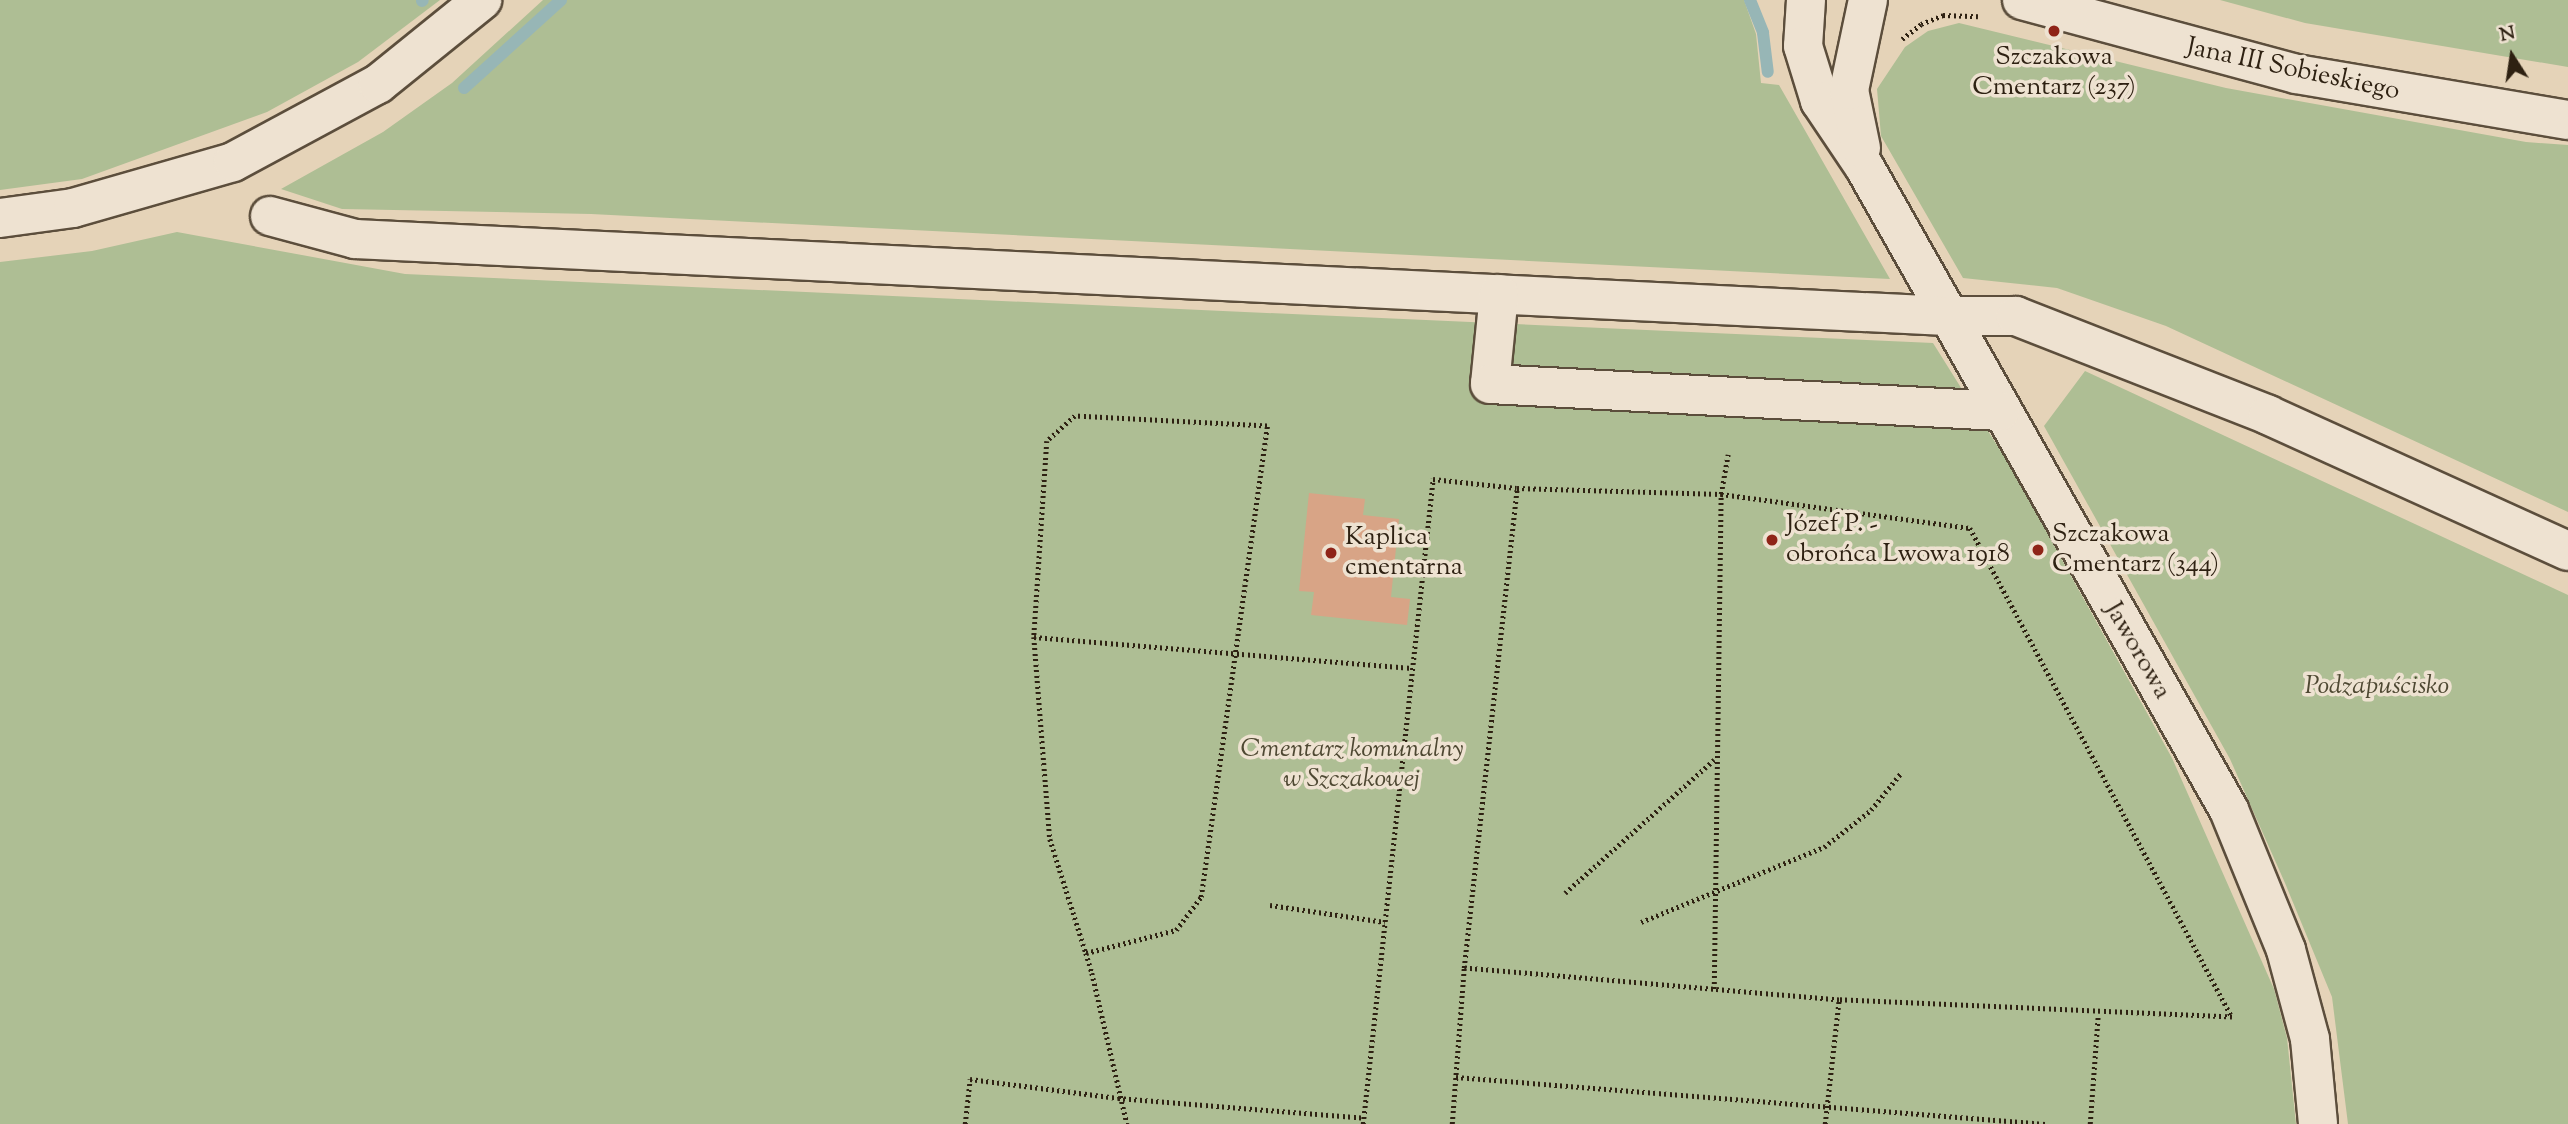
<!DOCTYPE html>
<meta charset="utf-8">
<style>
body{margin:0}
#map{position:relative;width:2568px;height:1124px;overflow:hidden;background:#e5d3b8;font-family:"Sorts Mill Goudy",serif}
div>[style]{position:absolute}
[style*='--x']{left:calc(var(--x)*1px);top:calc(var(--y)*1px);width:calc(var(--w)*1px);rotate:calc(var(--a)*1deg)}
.green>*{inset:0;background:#aebe94}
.stream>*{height:12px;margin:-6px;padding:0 6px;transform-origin:6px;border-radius:6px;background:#97b6b6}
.building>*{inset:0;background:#d8a486}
.path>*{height:4.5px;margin-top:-2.25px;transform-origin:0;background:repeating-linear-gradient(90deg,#2e2112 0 2px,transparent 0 5.5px)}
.roads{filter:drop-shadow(2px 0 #5c4e3c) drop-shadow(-2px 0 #5c4e3c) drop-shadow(0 2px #5c4e3c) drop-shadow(0 -2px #5c4e3c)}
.minor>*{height:38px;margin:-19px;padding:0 19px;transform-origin:19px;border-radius:19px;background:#eee2d1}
.dots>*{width:19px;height:19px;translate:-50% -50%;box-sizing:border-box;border:4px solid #eee2d1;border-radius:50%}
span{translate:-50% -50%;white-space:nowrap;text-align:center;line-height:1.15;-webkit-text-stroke:7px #eee2d1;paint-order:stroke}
.poi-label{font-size:26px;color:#2e2112}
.left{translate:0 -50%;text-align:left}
.street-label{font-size:26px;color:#2e2112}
.park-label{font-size:26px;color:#4e4832;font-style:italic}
.north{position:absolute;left:2477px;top:21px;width:70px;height:70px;-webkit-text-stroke:5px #eee2d1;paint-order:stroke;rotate:348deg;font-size:19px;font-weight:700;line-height:28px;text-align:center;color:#2e2112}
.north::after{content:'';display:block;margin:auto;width:24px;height:32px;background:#2e2112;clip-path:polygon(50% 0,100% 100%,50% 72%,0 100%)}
</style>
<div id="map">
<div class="green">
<div style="clip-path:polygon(0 0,440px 0,358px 62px,267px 112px,82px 179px,0 190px)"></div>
<div style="clip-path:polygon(543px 0,1744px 0,1756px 34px,1761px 83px,1779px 85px,1890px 279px,591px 214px,342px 209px,281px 189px,383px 132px,452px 83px)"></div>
<div style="clip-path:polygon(2220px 0,2568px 0,2568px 67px,2305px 23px)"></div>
<div style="clip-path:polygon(1959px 23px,2226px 88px,2526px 142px,2568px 145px,2568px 512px,2166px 326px,2057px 288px,1963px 278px,1881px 136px,1877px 89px,1905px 47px,1928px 31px)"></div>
<div style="clip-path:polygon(177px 232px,405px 274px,1933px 343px,2010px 466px,2172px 758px,2274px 989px,2287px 1038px,2296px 1124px,0 1124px,0 262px,92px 251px)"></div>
<div style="clip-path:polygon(2085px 371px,2568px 595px,2568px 1124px,2348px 1124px,2332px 997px,2285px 883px,2230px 759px,2044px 426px)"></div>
</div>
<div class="stream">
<div style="--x:1750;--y:0;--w:35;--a:68"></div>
<div style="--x:1763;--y:33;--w:39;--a:83"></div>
<div style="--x:422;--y:1;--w:1;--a:-45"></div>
<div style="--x:464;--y:88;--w:131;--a:-42.2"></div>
</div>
<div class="building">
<div style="clip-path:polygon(1309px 493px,1365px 499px,1363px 515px,1399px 519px,1391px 597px,1410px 599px,1407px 625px,1311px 615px,1314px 592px,1299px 591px)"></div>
</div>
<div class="path">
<div style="--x:1902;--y:39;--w:24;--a:-38"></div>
<div style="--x:1921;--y:24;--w:24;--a:-22"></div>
<div style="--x:1943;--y:15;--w:35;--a:2"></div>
<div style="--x:1034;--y:637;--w:379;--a:4.7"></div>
<div style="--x:1565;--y:893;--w:200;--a:-41.8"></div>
<div style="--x:1270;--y:905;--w:116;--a:8.4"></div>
<div style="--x:1641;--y:922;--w:198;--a:-22.3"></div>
<div style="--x:1824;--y:847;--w:60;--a:-38.2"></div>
<div style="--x:1871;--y:810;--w:48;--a:-51"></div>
<div style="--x:1086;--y:953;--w:93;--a:-14.3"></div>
<div style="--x:1176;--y:930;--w:41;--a:-52.9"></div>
<div style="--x:1201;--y:897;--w:476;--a:-82"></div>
<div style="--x:1267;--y:426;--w:192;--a:-177"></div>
<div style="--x:1075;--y:416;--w:38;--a:138"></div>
<div style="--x:1047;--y:441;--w:196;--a:93.8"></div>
<div style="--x:1034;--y:637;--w:203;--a:85.5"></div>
<div style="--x:1050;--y:839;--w:120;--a:72.5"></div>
<div style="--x:1086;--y:953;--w:21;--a:73"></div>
<div style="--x:1092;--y:973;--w:155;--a:76.9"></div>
<div style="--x:1714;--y:989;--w:495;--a:-89.2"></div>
<div style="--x:1721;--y:494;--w:40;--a:-80"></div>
<div style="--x:1456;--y:1077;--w:591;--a:4.56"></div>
<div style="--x:965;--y:1124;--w:45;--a:-83.7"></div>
<div style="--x:970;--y:1079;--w:149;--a:7.3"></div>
<div style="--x:1118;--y:1098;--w:247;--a:4.6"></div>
<div style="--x:1363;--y:1124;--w:649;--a:-83.81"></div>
<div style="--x:1433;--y:479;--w:84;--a:6.1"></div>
<div style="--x:1517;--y:488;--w:204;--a:1.7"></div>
<div style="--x:1721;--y:494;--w:251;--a:7.8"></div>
<div style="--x:1970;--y:528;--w:555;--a:61.82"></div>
<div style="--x:2232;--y:1017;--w:393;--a:-177.5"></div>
<div style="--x:1839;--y:1000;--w:376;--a:-175.1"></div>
<div style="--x:1452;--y:1124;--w:156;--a:-85.6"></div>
<div style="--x:1464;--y:968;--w:483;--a:-83.7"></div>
<div style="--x:1825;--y:1124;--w:125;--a:-83.6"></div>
<div style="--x:2090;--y:1124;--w:109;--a:-85.8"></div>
</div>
<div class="roads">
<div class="minor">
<div style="--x:1806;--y:0;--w:46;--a:93.7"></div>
<div style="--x:1803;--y:46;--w:58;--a:72.8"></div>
<div style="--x:1820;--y:101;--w:81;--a:56.1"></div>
<div style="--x:1865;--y:168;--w:738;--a:60.45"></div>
<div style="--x:2229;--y:810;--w:151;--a:67.8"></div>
<div style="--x:2286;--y:950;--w:92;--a:74.9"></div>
<div style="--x:2310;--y:1039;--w:85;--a:84.6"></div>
<div style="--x:2022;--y:0;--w:284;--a:15.1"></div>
<div style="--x:2296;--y:74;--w:276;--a:9.6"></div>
<div style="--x:1861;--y:148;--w:59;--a:-101.7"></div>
<div style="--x:1849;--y:90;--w:92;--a:-78.1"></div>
<div style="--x:270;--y:216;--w:88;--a:15.1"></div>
<div style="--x:355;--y:239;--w:1593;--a:2.77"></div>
<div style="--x:1946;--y:316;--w:70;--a:0"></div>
<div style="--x:2016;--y:316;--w:271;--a:21.4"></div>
<div style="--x:2268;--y:415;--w:329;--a:24.4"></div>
<div style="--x:0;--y:218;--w:74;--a:-7.8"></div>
<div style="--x:73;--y:208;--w:166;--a:-16"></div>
<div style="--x:233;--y:162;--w:165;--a:-28.3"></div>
<div style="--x:378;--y:84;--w:134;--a:-38.9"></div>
<div style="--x:1499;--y:294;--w:90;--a:95.7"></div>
<div style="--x:1490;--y:384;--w:511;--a:3.03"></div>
</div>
</div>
<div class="dots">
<div style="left:2054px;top:31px;background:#8f2418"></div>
<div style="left:1772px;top:540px;background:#8f2418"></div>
<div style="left:2038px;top:550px;background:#8f2418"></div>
<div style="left:1331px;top:553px;background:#8f2418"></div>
</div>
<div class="poi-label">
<span style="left:2054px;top:73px">Szczakowa<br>Cmentarz (237)</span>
<span class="left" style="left:1786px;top:540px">Józef P. -<br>obrońca Lwowa 1918</span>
<span class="left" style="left:2052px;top:550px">Szczakowa<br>Cmentarz (344)</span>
<span class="left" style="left:1345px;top:553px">Kaplica<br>cmentarna</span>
</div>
<div class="street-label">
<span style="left:2293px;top:70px;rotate:12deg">Jana III Sobieskiego</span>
<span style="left:2137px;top:651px;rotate:60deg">Jaworowa</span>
</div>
<div class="park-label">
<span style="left:2377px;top:687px">Podzapuścisko</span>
<span style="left:1352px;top:765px">Cmentarz komunalny<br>w Szczakowej</span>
</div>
<div class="north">N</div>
</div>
